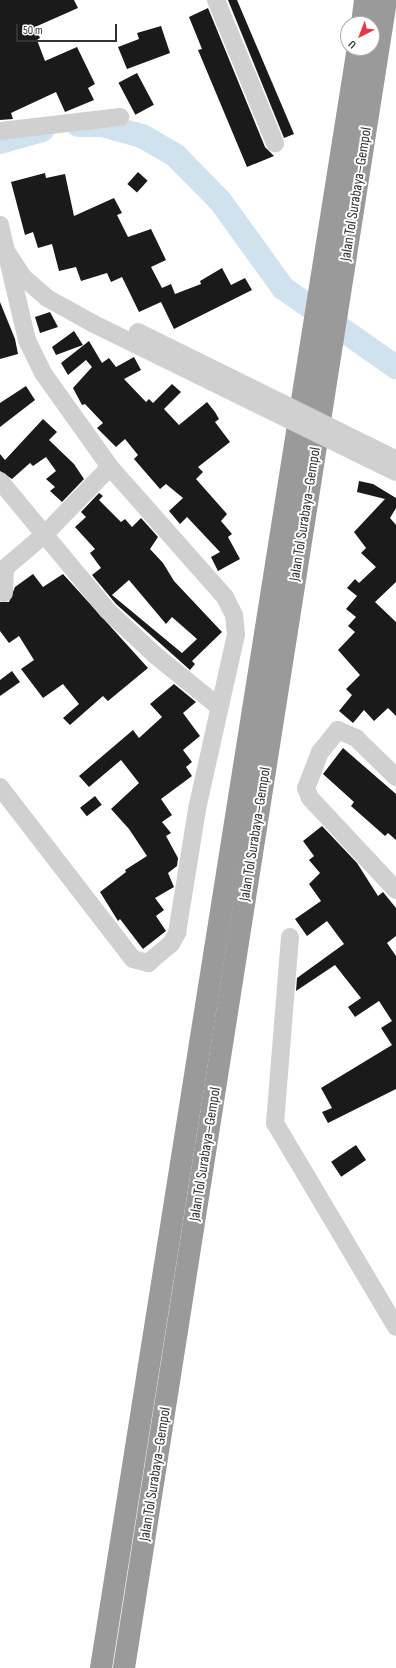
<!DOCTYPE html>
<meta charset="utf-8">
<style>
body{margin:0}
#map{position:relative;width:396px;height:1668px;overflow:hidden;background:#fff;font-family:"Sofia Sans Condensed",sans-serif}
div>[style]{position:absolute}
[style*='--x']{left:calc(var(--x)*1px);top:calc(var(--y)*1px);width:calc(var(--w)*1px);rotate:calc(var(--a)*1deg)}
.river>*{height:24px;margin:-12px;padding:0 12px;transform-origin:12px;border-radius:12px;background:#cfe2ee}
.building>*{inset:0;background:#1a1a1a;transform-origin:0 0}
.minor>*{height:18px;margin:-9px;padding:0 9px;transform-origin:9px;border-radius:9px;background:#d0d0d0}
.highway>*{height:22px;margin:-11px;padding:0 11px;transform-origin:11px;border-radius:11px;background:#9a9a9a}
.minor-bridge>*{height:18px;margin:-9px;padding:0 9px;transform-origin:9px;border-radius:9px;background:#d0d0d0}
span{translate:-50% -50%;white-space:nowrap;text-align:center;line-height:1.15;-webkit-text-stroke:4px #fff;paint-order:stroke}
.street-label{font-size:15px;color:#333}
.north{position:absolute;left:340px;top:16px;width:40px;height:40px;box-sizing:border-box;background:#fff;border:1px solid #adadad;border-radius:50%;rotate:222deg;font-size:11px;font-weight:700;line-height:16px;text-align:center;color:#333}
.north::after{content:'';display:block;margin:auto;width:14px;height:18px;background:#e63946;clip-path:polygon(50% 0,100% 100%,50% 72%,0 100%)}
.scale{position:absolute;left:16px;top:24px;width:101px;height:18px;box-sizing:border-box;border:2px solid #333;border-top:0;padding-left:5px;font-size:12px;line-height:14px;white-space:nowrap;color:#333;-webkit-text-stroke:3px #fff;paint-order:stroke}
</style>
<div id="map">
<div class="river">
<div style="--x:78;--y:125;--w:24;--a:0"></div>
<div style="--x:102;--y:125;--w:41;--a:15.4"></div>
<div style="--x:142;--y:136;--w:39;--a:30"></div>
<div style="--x:176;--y:156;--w:64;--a:45.6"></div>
<div style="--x:221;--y:202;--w:106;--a:54.2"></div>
<div style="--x:283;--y:288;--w:138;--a:35"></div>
<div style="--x:0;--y:142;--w:44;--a:-15.9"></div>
</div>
<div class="building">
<div style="clip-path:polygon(0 0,74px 0,78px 8px,35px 27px,40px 38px,37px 40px,45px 61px,77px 47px,95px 84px,88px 88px,94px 100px,65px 112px,56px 92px,11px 113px,13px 119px,0 120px)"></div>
<div style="clip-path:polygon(228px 0,237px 0,294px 134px,284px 138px)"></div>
<div style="clip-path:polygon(208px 8px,265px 147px,274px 156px,247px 167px,198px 50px,202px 49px,189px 17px)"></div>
<div style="clip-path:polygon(161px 26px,170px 53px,127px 69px,118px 47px,139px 39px,137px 33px)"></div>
<div style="left:137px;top:73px;width:36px;height:21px;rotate:62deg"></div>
<div style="left:138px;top:172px;width:13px;height:16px;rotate:42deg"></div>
<div style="clip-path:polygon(45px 173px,46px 178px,65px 174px,74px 216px,114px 198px,122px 213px,117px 215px,128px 237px,151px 229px,166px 260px,151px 267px,162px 288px,171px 284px,175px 294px,201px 284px,200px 281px,222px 268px,231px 285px,245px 278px,252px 290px,174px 329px,161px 302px,139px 312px,122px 277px,111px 282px,107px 273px,81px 281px,76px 267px,59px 271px,52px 244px,38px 248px,33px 232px,25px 235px,11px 182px)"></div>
<div style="clip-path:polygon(0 302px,15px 339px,18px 354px,0 359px)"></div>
<div style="clip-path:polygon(50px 312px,58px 327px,40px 333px,35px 317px)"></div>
<div style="clip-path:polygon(74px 331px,83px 345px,56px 355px,52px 347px)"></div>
<div style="clip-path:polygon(89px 341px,102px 363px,109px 358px,116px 367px,134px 357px,141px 370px,124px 379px,146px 402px,149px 399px,153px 403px,172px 384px,181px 392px,164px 409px,179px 425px,207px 402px,215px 412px,219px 419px,215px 422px,230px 442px,198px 467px,203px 472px,196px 479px,227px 514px,221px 521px,232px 534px,228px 537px,240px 559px,218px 571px,211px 557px,220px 552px,187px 517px,180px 524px,169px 511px,183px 498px,166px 484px,160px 489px,134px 459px,138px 455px,125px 439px,116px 447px,97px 428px,103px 423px,85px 404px,82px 405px,73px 388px,92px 367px,86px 360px,68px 375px,61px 363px)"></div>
<div style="clip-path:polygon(26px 386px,35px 400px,0 427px,0 403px)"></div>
<div style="clip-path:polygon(43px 419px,57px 432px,49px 440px,74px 464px,84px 479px,62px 502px,50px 491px,55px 487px,46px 479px,56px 471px,46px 457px,33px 466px,30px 463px,12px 479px,0 471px,0 454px,5px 460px)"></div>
<div style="clip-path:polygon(359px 481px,373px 484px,396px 498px,396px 508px,390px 518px,396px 525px,396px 582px,375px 602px,396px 622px,396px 716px,388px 708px,374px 721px,364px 710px,353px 723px,339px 711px,352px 695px,346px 689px,360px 675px,338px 650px,355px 632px,348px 626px,356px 617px,346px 609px,357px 596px,347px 588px,355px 579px,359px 583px,376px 567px,361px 553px,366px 548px,354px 532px,385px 499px,357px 492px)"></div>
<div style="clip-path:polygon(evenodd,99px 493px,103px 496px,99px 500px,121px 522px,125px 519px,132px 527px,141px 518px,158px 537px,150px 549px,163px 563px,174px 581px,222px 632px,192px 661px,195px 664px,190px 670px,116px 604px,92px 575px,101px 568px,90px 553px,95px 549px,75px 527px,86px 517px,81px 512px,99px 493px,129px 580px,166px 624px,172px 617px,197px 639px,182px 653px,112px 595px,129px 580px)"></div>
<div style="clip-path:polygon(33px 574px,43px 587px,63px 574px,148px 668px,108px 701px,103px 696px,70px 725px,63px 718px,79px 704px,63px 684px,43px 698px,21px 669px,34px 660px,19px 636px,9px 643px,0 631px,0 602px,9px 602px,15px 587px)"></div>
<div style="clip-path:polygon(12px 671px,20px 682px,0 696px,0 680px)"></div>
<div style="clip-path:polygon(174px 684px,196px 702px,183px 713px,200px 736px,183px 750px,192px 762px,186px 767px,192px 776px,161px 799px,172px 815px,162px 822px,171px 833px,166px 836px,178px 858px,177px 866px,168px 873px,174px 887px,155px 898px,164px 910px,156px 916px,166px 931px,143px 949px,120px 919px,118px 921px,100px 892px,126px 872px,125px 870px,147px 856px,129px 829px,111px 809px,139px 783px,121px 760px,89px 787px,79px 776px,133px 730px,139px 738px,162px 717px,150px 704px)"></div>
<div style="clip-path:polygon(343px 748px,396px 794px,396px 840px,388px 833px,385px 836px,351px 806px,354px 802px,323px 774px)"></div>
<div style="left:95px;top:796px;width:11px;height:19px;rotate:52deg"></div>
<div style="clip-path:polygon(322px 826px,357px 863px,378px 896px,383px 892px,396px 908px,396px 936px,387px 943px,396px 956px,396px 1089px,328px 1123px,322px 1112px,332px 1108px,321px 1088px,392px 1045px,381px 1028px,392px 1021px,379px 1001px,355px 1017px,348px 1007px,361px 998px,335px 965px,296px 991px,297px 978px,344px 944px,327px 921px,307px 936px,295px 919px,321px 901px,309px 884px,320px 873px,309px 860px,314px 856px,303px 841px)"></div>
<div style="left:356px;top:1145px;width:18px;height:30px;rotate:56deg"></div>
</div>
<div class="minor">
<div style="--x:216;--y:0;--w:155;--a:67.6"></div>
<div style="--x:0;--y:131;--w:121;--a:-6.7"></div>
<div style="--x:0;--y:225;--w:27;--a:77"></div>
<div style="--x:6;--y:251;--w:31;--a:57"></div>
<div style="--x:23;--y:277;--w:32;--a:41"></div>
<div style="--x:47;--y:298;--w:54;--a:29"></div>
<div style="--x:0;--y:481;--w:169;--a:50.3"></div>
<div style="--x:108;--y:611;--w:64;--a:43.1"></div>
<div style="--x:155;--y:655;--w:81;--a:39"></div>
<div style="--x:4;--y:593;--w:25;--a:-88"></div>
<div style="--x:5;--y:568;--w:52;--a:-40.4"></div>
<div style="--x:45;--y:534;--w:93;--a:-45.9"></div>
<div style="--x:396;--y:777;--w:56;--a:-135.7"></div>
<div style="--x:356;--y:738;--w:20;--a:-156"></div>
<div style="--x:338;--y:730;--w:28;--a:129"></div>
<div style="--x:320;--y:752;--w:39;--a:111"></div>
<div style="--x:306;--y:788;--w:11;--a:68"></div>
<div style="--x:310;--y:798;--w:126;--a:46.9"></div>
<div style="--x:0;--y:787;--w:217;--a:52.3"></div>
<div style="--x:133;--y:959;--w:16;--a:15"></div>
<div style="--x:148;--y:963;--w:30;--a:-40"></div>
<div style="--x:171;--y:944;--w:13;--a:-61"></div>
<div style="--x:177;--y:933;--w:126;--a:-80.8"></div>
<div style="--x:197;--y:809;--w:179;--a:-77.4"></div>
<div style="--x:236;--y:634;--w:19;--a:-96"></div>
<div style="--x:234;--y:615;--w:20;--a:-117"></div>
<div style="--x:225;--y:597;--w:174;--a:-131.5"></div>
<div style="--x:110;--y:467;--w:115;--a:-125.5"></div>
<div style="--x:43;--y:373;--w:37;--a:-116"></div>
<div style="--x:27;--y:340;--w:91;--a:-103.3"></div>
<div style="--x:290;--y:937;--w:187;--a:94.6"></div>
<div style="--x:275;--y:1123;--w:237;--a:59.3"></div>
</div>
<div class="highway">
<div style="--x:362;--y:24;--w:24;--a:-83"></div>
<div style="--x:101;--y:1668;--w:1640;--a:-80.99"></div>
<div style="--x:124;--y:1668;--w:1688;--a:-81.07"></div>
</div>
<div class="minor-bridge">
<div style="--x:94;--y:324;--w:336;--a:26.1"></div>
<div style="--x:138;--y:332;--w:287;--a:26.3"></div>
</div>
<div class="street-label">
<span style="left:356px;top:194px;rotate:-81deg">Jalan Tol Surabaya–Gempol</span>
<span style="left:305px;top:514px;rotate:-81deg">Jalan Tol Surabaya–Gempol</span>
<span style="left:255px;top:834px;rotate:-81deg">Jalan Tol Surabaya–Gempol</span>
<span style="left:205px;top:1154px;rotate:-81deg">Jalan Tol Surabaya–Gempol</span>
<span style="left:155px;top:1474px;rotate:-81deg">Jalan Tol Surabaya–Gempol</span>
</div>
<div class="north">U</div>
<div class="scale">50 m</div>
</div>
